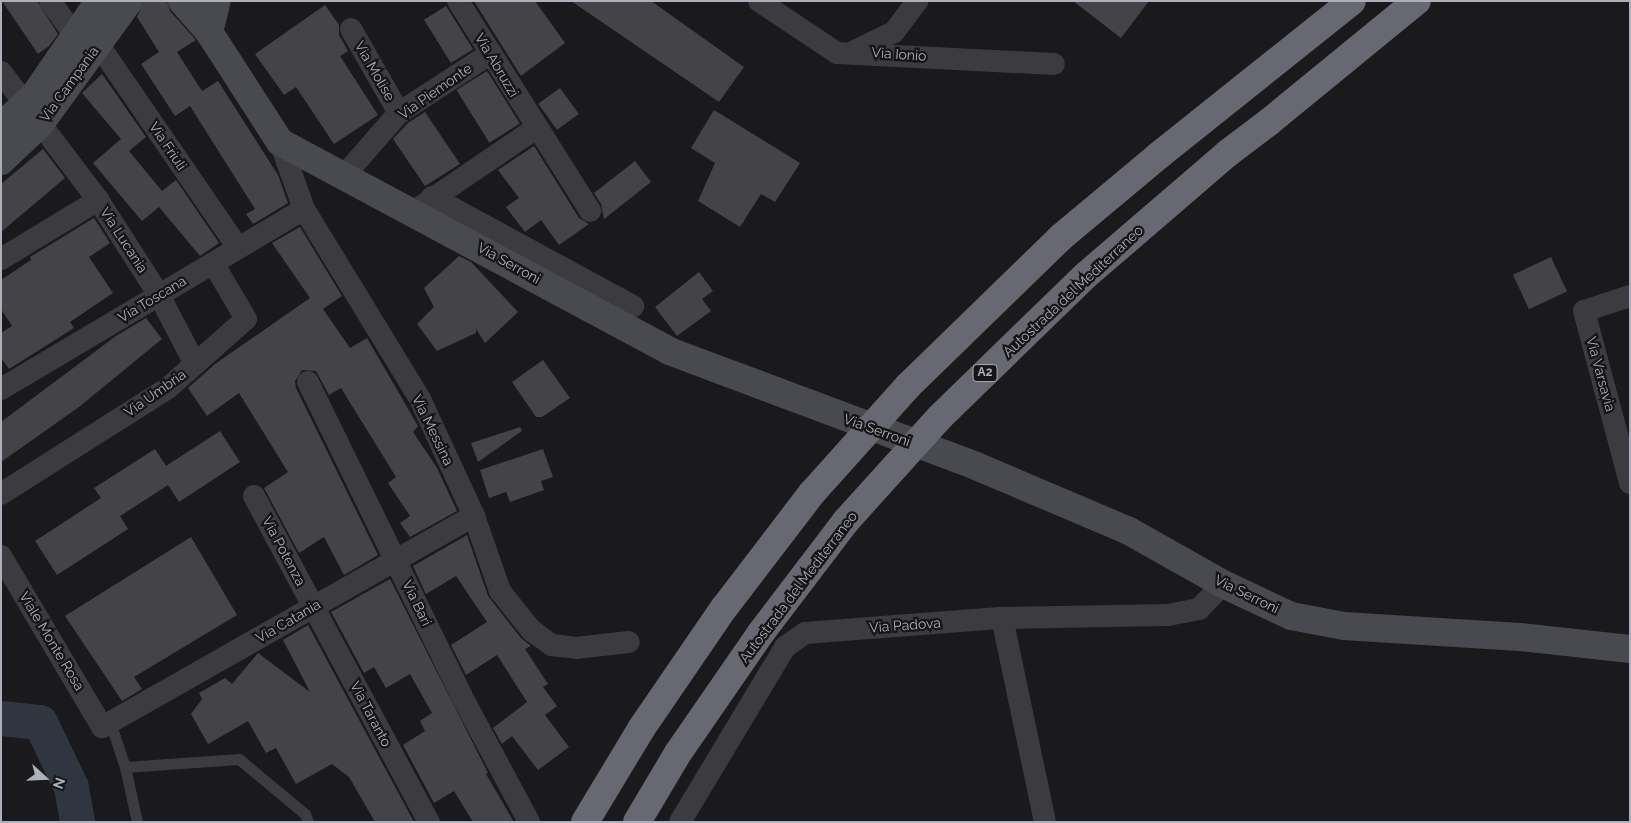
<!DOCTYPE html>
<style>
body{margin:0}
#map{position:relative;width:1631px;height:823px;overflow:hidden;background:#1a191b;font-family:Raleway,sans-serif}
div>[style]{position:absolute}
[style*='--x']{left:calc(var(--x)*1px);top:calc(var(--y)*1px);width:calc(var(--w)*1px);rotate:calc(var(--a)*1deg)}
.river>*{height:35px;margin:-17.5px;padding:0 17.5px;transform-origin:17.5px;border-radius:17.5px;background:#30363f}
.building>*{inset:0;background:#444448;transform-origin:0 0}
.lane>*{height:11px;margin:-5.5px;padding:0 5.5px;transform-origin:5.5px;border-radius:5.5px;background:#3b3b40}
.street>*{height:22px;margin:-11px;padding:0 11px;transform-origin:11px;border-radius:11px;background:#3b3b40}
.secondary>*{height:28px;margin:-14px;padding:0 14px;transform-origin:14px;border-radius:14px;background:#494950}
.highway>*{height:28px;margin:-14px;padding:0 14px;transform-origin:14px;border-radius:14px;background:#676871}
span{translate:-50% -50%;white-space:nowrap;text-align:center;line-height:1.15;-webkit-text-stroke:4.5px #151416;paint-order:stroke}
.shield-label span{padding:1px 4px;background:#151416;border:1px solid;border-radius:4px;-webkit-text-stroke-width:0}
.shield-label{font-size:12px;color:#adafba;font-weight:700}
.street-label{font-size:14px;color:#adafba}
.frame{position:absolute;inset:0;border:2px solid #adafba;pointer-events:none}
.north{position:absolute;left:20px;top:753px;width:50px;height:50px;-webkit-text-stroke:4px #151416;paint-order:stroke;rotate:110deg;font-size:14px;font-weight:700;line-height:20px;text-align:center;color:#adafba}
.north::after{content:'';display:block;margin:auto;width:18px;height:22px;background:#adafba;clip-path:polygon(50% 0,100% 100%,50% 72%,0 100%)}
</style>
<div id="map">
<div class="river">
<div style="--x:1;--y:718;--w:39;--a:6"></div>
<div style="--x:40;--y:722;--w:72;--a:64.5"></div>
<div style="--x:71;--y:787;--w:36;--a:80"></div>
</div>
<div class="building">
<div style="clip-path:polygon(2px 1px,37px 1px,58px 34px,49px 46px,38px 54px)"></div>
<div style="clip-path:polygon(144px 1px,167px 1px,170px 11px,196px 40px,177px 52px,202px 91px,218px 81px,278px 175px,288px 203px,253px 224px,246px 214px,255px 209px,190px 106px,175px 116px,141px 64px,159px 52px,137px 17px)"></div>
<div style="clip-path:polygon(474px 1px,535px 1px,565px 43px,521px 76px)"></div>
<div style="clip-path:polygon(571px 1px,651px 1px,744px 67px,719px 102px)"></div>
<div style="clip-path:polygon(1073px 1px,1149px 1px,1121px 38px)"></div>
<div style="clip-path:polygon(325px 5px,339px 25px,339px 35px,348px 51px,340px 56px,378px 115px,334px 144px,296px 87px,284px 95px,255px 54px)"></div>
<div style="left:446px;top:6px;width:51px;height:26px;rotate:58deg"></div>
<div style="left:487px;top:71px;width:62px;height:36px;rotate:58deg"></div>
<div style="clip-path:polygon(102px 74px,146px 137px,129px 151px,162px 191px,176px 180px,219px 243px,200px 256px,159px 207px,142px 221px,93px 163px,121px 139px,82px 93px)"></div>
<div style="left:560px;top:88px;width:32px;height:27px;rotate:54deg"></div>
<div style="clip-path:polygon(714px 110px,800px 163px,775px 202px,761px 194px,740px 227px,698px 201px,715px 163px,691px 148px)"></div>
<div style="clip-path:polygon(425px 112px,460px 164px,425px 186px,393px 139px,408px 123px)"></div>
<div style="clip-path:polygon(534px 146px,579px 218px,589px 224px,559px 245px,541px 220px,525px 232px,506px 207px,519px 198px,498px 170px)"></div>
<div style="clip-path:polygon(43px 149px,65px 178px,1px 232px,1px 184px)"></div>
<div style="clip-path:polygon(635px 161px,651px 182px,604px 219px,601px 204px,594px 193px)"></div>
<div style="clip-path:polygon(94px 218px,110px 243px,89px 257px,113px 293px,70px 322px,74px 328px,9px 369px,1px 358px,1px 333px,12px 326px,1px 309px,1px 280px,31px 260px,30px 257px)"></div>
<div style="clip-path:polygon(300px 227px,342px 296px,323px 309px,350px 348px,367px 338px,418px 426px,413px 432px,437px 468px,457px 511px,410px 537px,400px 523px,410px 516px,388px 483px,396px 477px,341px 388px,329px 395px,316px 371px,302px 370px,295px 381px,296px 388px,378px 555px,344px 575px,324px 537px,299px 553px,264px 488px,288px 472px,239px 393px,207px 416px,188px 388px,215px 364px,310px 298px,272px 243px)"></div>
<div style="clip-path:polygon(459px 256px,471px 262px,518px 312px,485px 343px,476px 329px,476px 333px,437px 351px,417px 324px,434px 307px,424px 288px)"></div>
<div style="left:1551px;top:257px;width:38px;height:42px;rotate:65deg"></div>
<div style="clip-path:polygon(699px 272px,713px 291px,702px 299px,711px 311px,677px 336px,655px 307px)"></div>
<div style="clip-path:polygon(146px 318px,162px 339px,79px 407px,1px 462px,1px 422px,116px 336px)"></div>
<div style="clip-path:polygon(543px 360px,570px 398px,542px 417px,536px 417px,512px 382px)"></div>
<div style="clip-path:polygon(520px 427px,522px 431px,478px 462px,471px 443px)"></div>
<div style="clip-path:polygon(220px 431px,240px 462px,179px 502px,168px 485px,120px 516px,128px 529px,57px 575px,35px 541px,101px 498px,94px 488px,155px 449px,166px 466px)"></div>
<div style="clip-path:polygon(543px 449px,553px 477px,541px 481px,544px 490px,510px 502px,506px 492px,489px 498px,480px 470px)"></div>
<div style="clip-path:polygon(467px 535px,488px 596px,521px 638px,531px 646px,525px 649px,548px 684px,543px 687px,557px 706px,545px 715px,569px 747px,538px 770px,512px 736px,502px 744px,493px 728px,527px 702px,497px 655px,466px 675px,451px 645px,487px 622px,456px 576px,426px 594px,413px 566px)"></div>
<div style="clip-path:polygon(191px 537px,237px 615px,134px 677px,142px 689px,122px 701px,65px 616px)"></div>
<div style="clip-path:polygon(390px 579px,488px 773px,486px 774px,514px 822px,473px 822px,454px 791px,434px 803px,403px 745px,425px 731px,420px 721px,432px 713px,410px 674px,386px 688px,374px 667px,364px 673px,331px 612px)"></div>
<div style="clip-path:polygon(308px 625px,414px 822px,375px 822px,349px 777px,332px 764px,296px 784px,276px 748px,266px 753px,248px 721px,208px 744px,191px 714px,202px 699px,199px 693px,225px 678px,232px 684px,258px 653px,310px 692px,283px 640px)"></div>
</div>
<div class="lane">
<div style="--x:110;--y:722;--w:47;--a:71.6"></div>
<div style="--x:137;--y:822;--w:56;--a:-102.3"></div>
<div style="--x:125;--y:767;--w:114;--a:-4"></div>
<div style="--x:239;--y:759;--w:86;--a:39.8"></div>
<div style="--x:305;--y:814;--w:9;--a:69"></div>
</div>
<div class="street">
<div style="--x:50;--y:1;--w:44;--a:54.2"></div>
<div style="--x:458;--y:1;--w:248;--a:57.8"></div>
<div style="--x:759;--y:1;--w:94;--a:33.7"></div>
<div style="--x:837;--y:53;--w:217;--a:2.9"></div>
<div style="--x:351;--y:29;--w:97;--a:60.3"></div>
<div style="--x:98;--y:44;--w:247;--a:55.5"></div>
<div style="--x:855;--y:51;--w:43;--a:-26"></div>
<div style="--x:894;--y:32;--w:39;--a:-53"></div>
<div style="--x:1;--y:72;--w:161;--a:52.8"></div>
<div style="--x:98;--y:200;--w:113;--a:57.3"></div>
<div style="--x:159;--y:295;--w:78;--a:62.4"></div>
<div style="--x:280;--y:142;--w:71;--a:70.3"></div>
<div style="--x:304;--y:209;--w:223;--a:58.6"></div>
<div style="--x:420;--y:399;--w:129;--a:65.2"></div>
<div style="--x:474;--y:516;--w:79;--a:70.9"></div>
<div style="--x:500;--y:591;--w:50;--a:51.5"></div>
<div style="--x:531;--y:630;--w:26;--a:36"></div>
<div style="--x:552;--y:645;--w:24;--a:7"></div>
<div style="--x:576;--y:648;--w:53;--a:-6.5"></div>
<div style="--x:342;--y:178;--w:86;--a:-48.8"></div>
<div style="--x:399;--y:113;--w:110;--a:-33.1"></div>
<div style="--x:432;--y:197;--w:229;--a:28.5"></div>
<div style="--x:423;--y:205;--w:135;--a:-34.2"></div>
<div style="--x:1;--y:259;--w:114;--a:-31.3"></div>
<div style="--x:1630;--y:296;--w:48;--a:161.9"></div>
<div style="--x:1584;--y:311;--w:178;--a:75"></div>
<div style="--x:308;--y:382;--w:348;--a:63.9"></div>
<div style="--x:461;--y:695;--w:144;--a:61.8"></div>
<div style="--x:1;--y:389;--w:352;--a:-30.7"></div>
<div style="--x:1;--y:494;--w:198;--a:-32.4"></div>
<div style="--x:168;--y:388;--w:104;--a:-41.5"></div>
<div style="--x:246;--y:319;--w:65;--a:-120.5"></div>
<div style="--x:254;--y:496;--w:370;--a:61.8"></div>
<div style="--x:1;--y:556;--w:199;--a:59.4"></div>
<div style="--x:102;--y:727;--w:428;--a:-29.6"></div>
<div style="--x:1002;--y:618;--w:208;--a:78.1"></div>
<div style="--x:680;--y:822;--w:204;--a:-59"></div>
<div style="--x:785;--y:647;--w:24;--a:-35"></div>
<div style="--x:805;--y:633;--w:198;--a:-4.4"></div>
<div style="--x:1002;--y:618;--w:166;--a:-1"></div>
<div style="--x:1168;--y:615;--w:32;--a:-11"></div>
<div style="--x:1199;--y:609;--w:35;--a:-46"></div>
</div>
<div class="secondary">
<div style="--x:182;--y:1;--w:41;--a:48.9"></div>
<div style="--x:209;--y:32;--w:131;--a:57.2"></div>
<div style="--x:280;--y:142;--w:442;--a:28.2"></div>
<div style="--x:669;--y:351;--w:328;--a:20.5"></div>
<div style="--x:976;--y:466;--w:166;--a:23"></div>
<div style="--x:1129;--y:531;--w:108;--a:29.4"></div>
<div style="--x:1223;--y:584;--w:75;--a:25.2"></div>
<div style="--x:1291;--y:616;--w:54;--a:10.7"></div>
<div style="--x:1344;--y:626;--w:176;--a:3.6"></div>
<div style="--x:1520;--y:637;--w:111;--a:6.2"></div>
<div style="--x:209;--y:32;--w:32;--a:-76"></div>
<div style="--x:1;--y:126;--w:45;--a:-42.3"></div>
<div style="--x:34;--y:96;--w:115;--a:-55.6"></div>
<div style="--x:1;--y:161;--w:54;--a:-43.5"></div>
<div style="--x:40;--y:124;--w:152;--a:-54.1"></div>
</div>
<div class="highway">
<div style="--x:585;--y:822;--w:109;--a:-58.9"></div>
<div style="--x:641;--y:729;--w:147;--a:-55.6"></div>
<div style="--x:724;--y:608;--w:145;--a:-52.6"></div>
<div style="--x:812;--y:493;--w:144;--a:-48.1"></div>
<div style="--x:908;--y:386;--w:212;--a:-44.2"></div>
<div style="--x:1060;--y:238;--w:128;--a:-39.9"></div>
<div style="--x:1158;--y:156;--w:248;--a:-38.6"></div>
<div style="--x:637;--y:822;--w:80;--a:-59.3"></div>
<div style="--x:678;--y:753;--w:145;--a:-55.4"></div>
<div style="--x:760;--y:634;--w:142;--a:-52.7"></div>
<div style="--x:846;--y:521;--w:140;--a:-47.9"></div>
<div style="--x:940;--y:417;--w:202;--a:-44.2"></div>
<div style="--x:1085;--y:276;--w:189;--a:-40.7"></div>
<div style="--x:1228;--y:153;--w:51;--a:-37.1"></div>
<div style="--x:1269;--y:122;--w:191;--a:-39.3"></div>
</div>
<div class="shield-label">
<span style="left:985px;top:373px">A2</span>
</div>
<div class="street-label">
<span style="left:899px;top:54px;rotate:4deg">Via Ionio</span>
<span style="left:497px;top:65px;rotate:59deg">Via Abruzzi</span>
<span style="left:375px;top:71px;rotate:60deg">Via Molise</span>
<span style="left:69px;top:84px;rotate:-54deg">Via Campania</span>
<span style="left:435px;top:91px;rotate:-35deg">Via Piemonte</span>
<span style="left:168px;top:146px;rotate:56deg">Via Friuli</span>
<span style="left:124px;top:240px;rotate:57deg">Via Lucania</span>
<span style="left:509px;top:263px;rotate:29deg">Via Serroni</span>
<span style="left:1073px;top:291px;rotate:-43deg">Autostrada del Mediterraneo</span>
<span style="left:152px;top:299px;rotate:-31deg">Via Toscana</span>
<span style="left:1601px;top:374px;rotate:75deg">Via Varsavia</span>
<span style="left:155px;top:393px;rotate:-35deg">Via Umbria</span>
<span style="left:433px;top:430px;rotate:64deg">Via Messina</span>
<span style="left:877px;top:430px;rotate:20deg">Via Serroni</span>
<span style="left:284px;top:551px;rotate:62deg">Via Potenza</span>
<span style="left:798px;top:587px;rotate:-53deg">Autostrada del Mediterraneo</span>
<span style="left:1247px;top:594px;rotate:26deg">Via Serroni</span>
<span style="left:417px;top:603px;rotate:64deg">Via Bari</span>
<span style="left:288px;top:621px;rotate:-30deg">Via Catania</span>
<span style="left:905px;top:625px;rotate:-4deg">Via Padova</span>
<span style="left:52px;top:641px;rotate:59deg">Viale Monte Rosa</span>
<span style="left:371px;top:714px;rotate:62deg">Via Taranto</span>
</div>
<div class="frame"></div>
<div class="north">N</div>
</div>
